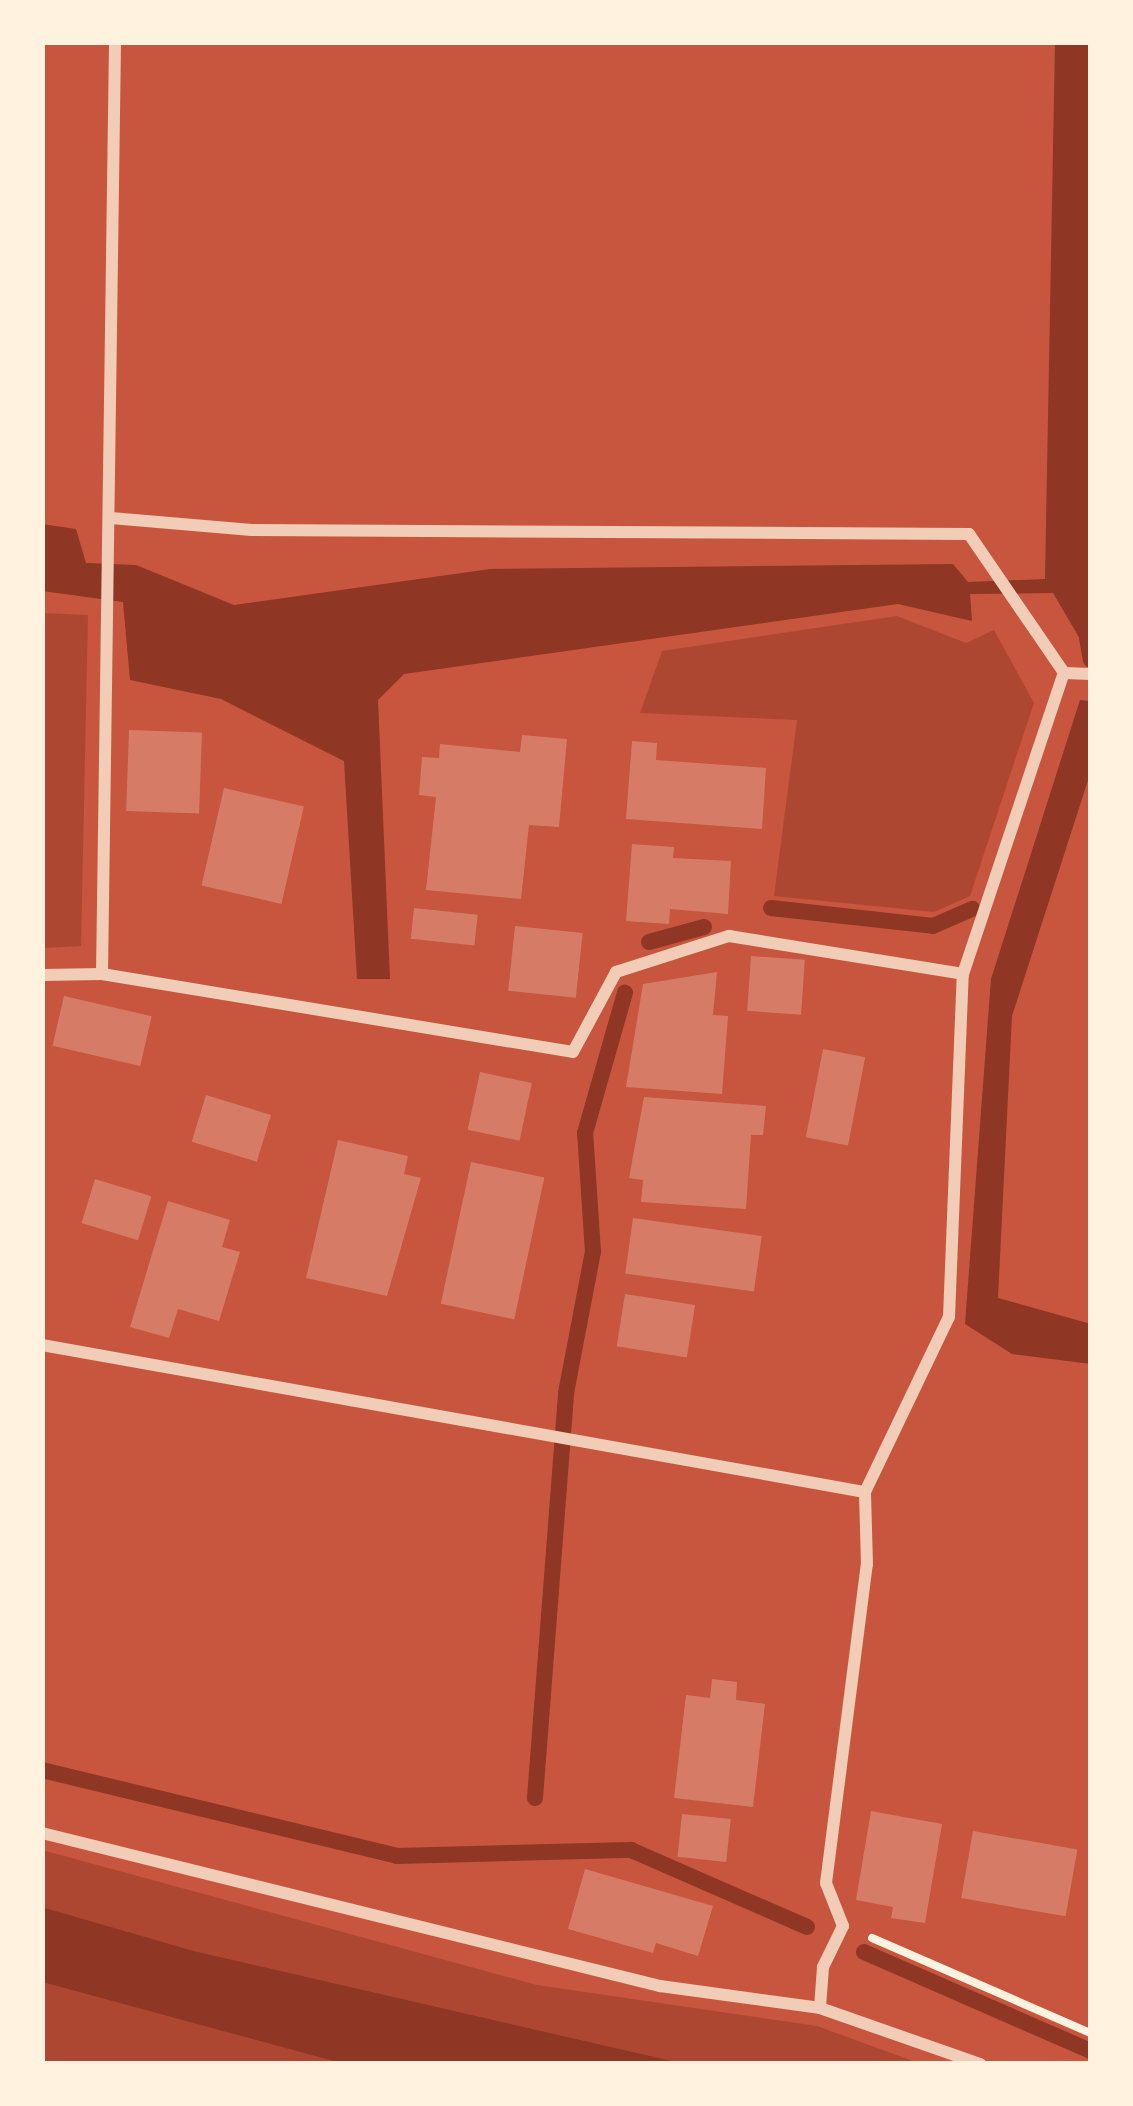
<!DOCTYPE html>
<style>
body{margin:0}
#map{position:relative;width:1133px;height:2106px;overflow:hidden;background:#c8553d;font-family:"Sofia Sans Condensed",sans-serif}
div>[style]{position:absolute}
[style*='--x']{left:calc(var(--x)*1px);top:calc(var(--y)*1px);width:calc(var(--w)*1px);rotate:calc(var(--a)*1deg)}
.green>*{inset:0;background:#ae4732}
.water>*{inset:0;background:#8f3625}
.stream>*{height:16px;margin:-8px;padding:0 8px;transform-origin:8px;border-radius:8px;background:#8f3625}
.building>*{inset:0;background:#d67c66;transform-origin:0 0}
.path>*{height:8px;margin:-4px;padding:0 4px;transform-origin:4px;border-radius:4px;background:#fff3e0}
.minor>*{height:12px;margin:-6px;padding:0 6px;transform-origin:6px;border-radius:6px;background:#f1ccb7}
span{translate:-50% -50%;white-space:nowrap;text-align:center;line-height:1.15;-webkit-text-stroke:10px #fff3e0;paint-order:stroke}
.frame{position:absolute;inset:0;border:45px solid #fff3e0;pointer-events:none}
</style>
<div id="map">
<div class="green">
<div style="clip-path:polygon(42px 613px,88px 615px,81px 946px,42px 948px)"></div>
<div style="clip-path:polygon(897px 616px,966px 643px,994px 630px,1034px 703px,970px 896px,934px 912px,774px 896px,797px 720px,640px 713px,662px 651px)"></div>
<div style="clip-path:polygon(42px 1850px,537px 1985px,817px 2026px,921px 2064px,685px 2064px,194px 1951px,42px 1907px)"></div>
<div style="clip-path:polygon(42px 1982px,344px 2064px,42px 2064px)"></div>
</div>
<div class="water">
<div style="clip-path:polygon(1055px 42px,1091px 42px,1091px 637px,1080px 639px,1053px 593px,970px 594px,972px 621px,898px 604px,404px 674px,378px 700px,390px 979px,357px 979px,344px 761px,221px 699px,130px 680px,123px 602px,42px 591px,42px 524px,76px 529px,86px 563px,136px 565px,234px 605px,490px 569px,953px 564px,968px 582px,1045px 579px)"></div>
<div style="clip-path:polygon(1080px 700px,1091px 701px,1091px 771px,1012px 1016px,998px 1298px,1091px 1324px,1091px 1364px,1012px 1354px,965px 1324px,991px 979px)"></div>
<div style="clip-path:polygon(42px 1907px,194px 1951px,685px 2064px,344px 2064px,42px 1982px)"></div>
</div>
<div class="stream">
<div style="--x:1087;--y:638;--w:22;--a:80"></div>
<div style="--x:771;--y:908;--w:163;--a:6.3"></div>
<div style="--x:933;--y:926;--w:43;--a:-23.6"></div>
<div style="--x:649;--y:942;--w:57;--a:-15.3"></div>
<div style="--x:42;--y:1770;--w:365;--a:13.6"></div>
<div style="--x:397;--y:1856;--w:234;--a:-1.5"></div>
<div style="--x:631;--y:1850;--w:192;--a:23.6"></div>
<div style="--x:535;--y:1798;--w:406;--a:-85.6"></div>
<div style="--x:566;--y:1393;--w:144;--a:-79.2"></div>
<div style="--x:593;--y:1252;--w:119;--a:-93.8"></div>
<div style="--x:585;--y:1133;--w:146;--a:-74.1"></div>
<div style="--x:864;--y:1952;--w:248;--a:23.6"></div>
</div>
<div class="building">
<div style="left:129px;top:730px;width:73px;height:81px;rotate:2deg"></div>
<div style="clip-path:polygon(522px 735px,567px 739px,559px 827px,529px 825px,521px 899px,426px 890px,436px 797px,419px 795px,422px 757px,439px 758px,440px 744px,520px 752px)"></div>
<div style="clip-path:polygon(632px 741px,657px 743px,656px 760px,766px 768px,762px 829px,626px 819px)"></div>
<div style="left:224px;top:788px;width:82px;height:100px;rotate:13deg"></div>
<div style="clip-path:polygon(632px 844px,674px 847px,673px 858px,731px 861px,728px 914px,670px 909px,669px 924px,626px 921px)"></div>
<div style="left:414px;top:908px;width:64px;height:31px;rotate:6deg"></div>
<div style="left:515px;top:926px;width:68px;height:65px;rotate:6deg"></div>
<div style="left:751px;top:956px;width:54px;height:55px;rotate:4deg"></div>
<div style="clip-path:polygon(717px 972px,713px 1015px,728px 1016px,722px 1094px,626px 1087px,643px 984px)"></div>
<div style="left:64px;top:996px;width:90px;height:51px;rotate:13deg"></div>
<div style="left:823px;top:1049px;width:43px;height:90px;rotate:11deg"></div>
<div style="left:480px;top:1072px;width:53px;height:59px;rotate:12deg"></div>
<div style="left:206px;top:1095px;width:68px;height:49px;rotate:17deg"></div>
<div style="clip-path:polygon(644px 1097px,766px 1106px,763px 1135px,751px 1135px,746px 1209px,641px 1202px,643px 1180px,629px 1178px)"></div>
<div style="clip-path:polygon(338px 1140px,408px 1156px,404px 1174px,421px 1178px,387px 1296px,306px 1278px)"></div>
<div style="left:471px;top:1162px;width:75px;height:145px;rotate:12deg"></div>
<div style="left:95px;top:1179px;width:59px;height:46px;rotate:17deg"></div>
<div style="clip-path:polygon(168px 1201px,230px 1220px,222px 1247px,240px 1252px,219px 1321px,178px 1309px,169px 1338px,130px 1327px)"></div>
<div style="left:633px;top:1218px;width:130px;height:56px;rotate:8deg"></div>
<div style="left:625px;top:1294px;width:71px;height:53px;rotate:9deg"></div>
<div style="clip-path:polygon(712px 1679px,737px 1682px,736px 1700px,765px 1704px,753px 1807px,674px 1798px,686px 1695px,710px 1698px)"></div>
<div style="clip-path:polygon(871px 1811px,942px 1824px,925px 1923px,891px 1918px,893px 1907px,856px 1900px)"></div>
<div style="left:682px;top:1814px;width:49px;height:43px;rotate:6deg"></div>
<div style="left:973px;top:1831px;width:106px;height:68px;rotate:10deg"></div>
<div style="clip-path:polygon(585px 1869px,713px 1906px,698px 1956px,656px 1943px,653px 1953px,568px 1929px)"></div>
</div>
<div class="path">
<div style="--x:872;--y:1938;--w:239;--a:23.5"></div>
</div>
<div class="minor">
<div style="--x:111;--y:518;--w:141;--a:4.9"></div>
<div style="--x:251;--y:530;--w:718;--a:0.32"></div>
<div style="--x:969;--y:534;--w:168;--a:55.6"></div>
<div style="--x:1064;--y:673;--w:27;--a:2"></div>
<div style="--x:102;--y:974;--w:932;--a:-89.2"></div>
<div style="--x:42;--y:975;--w:60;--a:-1"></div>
<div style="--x:102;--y:974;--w:477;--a:9.4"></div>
<div style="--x:573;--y:1052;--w:91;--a:-61.7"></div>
<div style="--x:616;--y:972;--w:119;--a:-17.7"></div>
<div style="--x:729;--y:936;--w:237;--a:9.2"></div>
<div style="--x:963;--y:974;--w:317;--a:-71.5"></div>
<div style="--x:42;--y:1345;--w:836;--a:10.13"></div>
<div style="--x:865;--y:1492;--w:194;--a:-64.4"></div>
<div style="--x:949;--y:1317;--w:343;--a:-87.7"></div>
<div style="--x:42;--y:1833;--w:637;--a:13.91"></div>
<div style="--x:660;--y:1986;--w:162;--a:7.8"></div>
<div style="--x:820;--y:2008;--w:170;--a:19.3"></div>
<div style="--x:820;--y:2008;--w:41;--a:-85.8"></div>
<div style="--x:823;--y:1967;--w:46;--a:-64"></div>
<div style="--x:843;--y:1926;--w:46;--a:-111.6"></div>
<div style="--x:826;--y:1883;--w:321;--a:-82.7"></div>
<div style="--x:867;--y:1565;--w:73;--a:-91.6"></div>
</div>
<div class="frame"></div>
</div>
